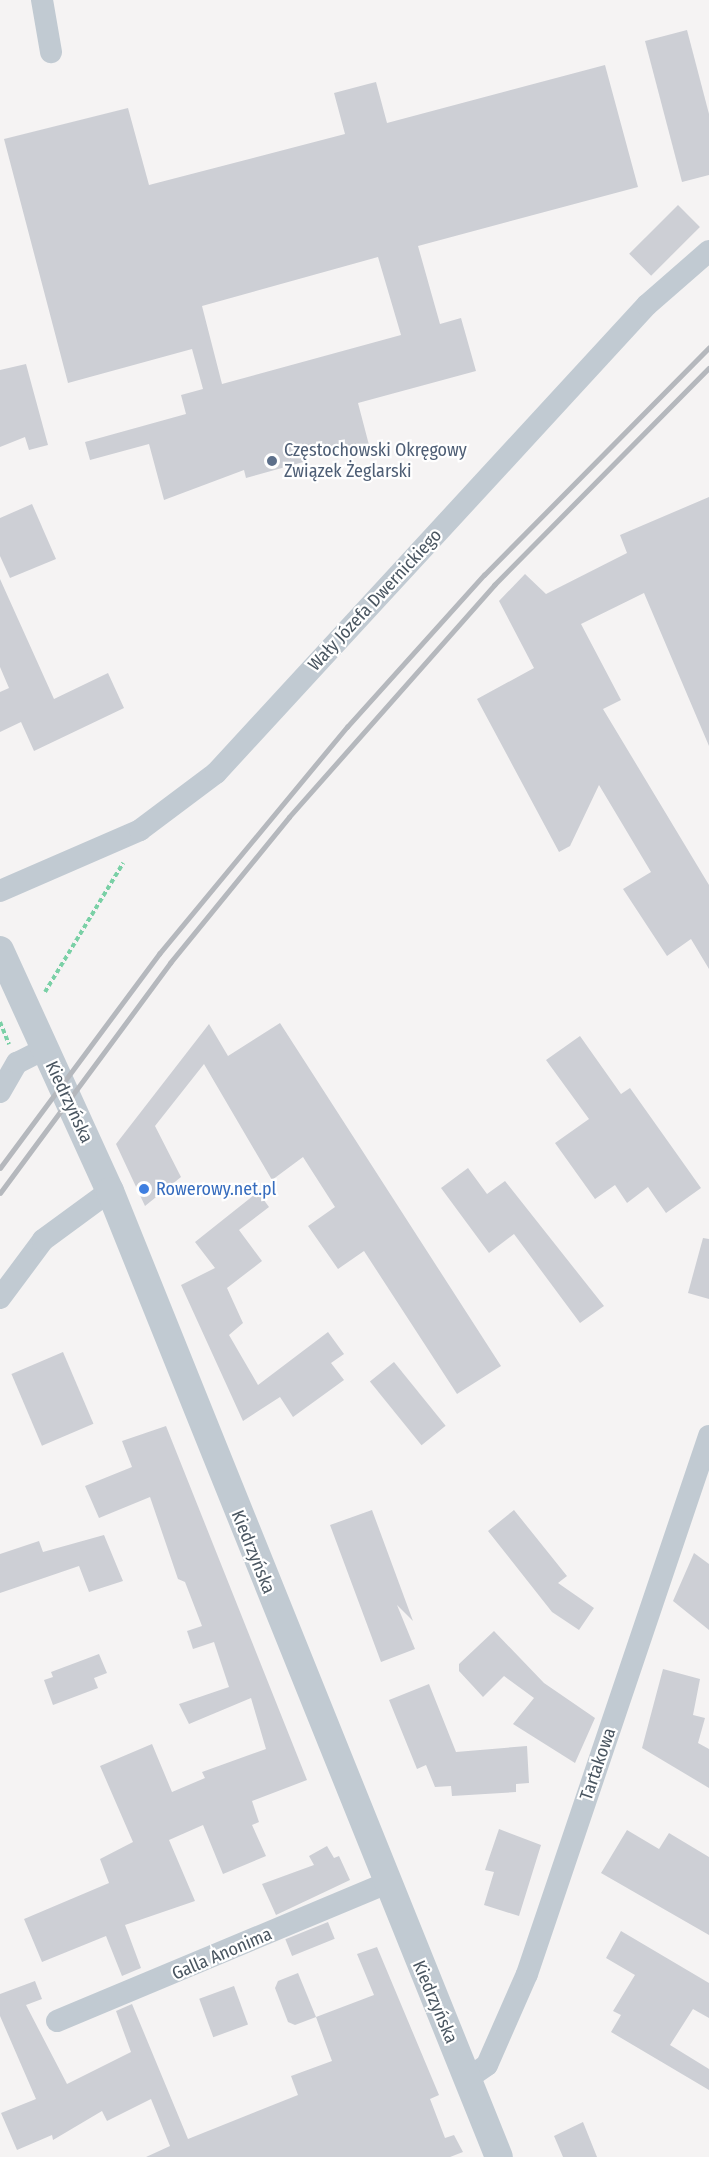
<!DOCTYPE html>
<meta charset="utf-8">
<style>
body{margin:0}
#map{position:relative;width:709px;height:2157px;overflow:hidden;background:#f5f3f3;font-family:"Fira Sans Condensed",sans-serif}
div>[style]{position:absolute}
[style*='--x']{left:calc(var(--x)*1px);top:calc(var(--y)*1px);width:calc(var(--w)*1px);rotate:calc(var(--a)*1deg)}
.building>*{inset:0;background:#cdcfd5;transform-origin:0 0}
.path>*{height:4px;margin-top:-2px;transform-origin:0;background:repeating-linear-gradient(90deg,#7ad0a6 0 4.5px,transparent 0 7.5px)}
.minor>*{height:22px;margin:-11px;padding:0 11px;transform-origin:11px;border-radius:11px;background:#c1cad2}
.tertiary>*{height:28px;margin:-14px;padding:0 14px;transform-origin:14px;border-radius:14px;background:#c1cad2}
.rail>*{height:4.5px;margin:-2.25px;padding:0 2.25px;transform-origin:2.25px;border-radius:2.25px;background:#b5b8bd}
.dots>*{width:16px;height:16px;translate:-50% -50%;box-sizing:border-box;border:3px solid #fff;border-radius:50%}
span{translate:-50% -50%;white-space:nowrap;text-align:center;line-height:1.15;-webkit-text-stroke:4.5px #fff;paint-order:stroke}
.service-label{font-size:18px;color:#4e5e75}
.left{translate:0 -50%;text-align:left}
.street-label{font-size:18px;color:#4a5661}
.shop-label{font-size:18px;color:#366cbe}
</style>
<div id="map">
<div class="building">
<div style="clip-path:polygon(687px 30px,709px 114px,709px 175px,682px 182px,645px 41px)"></div>
<div style="clip-path:polygon(evenodd,605px 65px,638px 187px,418px 246px,440px 324px,461px 318px,476px 371px,358px 403px,369px 445px,344px 452px,342px 444px,305px 454px,307px 461px,246px 478px,244px 470px,164px 500px,149px 444px,90px 460px,85px 442px,186px 414px,181px 395px,203px 389px,192px 349px,68px 383px,4px 139px,128px 108px,149px 185px,345px 134px,334px 93px,368px 84px,376px 82px,387px 123px,605px 65px,378px 257px,401px 335px,222px 384px,202px 306px,378px 257px)"></div>
<div style="left:678px;top:205px;width:31px;height:69px;rotate:45deg"></div>
<div style="clip-path:polygon(26px 364px,48px 445px,29px 450px,25px 437px,0 447px,0 370px)"></div>
<div style="clip-path:polygon(709px 497px,709px 746px,644px 593px,581px 624px,621px 700px,603px 709px,709px 885px,709px 969px,691px 939px,667px 956px,623px 889px,651px 872px,599px 785px,570px 846px,559px 852px,477px 699px,534px 668px,499px 601px,525px 574px,546px 594px,627px 553px,620px 535px)"></div>
<div style="clip-path:polygon(32px 504px,56px 559px,10px 578px,0 556px,0 518px)"></div>
<div style="clip-path:polygon(0 579px,54px 699px,108px 673px,124px 708px,34px 751px,21px 722px,0 732px,0 692px,9px 688px,0 667px)"></div>
<div style="clip-path:polygon(280px 1023px,501px 1366px,457px 1394px,364px 1251px,338px 1269px,308px 1226px,335px 1207px,303px 1157px,272px 1180px,204px 1064px,155px 1126px,181px 1177px,145px 1206px,116px 1144px,209px 1024px,228px 1056px)"></div>
<div style="clip-path:polygon(580px 1036px,621px 1094px,630px 1088px,701px 1188px,666px 1213px,648px 1187px,627px 1203px,615px 1185px,595px 1199px,555px 1143px,589px 1119px,546px 1060px)"></div>
<div style="clip-path:polygon(468px 1168px,487px 1194px,505px 1181px,604px 1306px,580px 1323px,514px 1234px,489px 1253px,441px 1188px)"></div>
<div style="clip-path:polygon(258px 1192px,269px 1207px,239px 1230px,262px 1261px,227px 1288px,243px 1323px,229px 1335px,258px 1385px,328px 1332px,344px 1354px,331px 1363px,344px 1380px,293px 1417px,280px 1397px,243px 1421px,181px 1285px,215px 1268px,195px 1242px)"></div>
<div style="clip-path:polygon(703px 1238px,709px 1239px,709px 1299px,688px 1293px)"></div>
<div style="left:63px;top:1352px;width:78px;height:56px;rotate:67deg"></div>
<div style="left:394px;top:1362px;width:82px;height:31px;rotate:51deg"></div>
<div style="clip-path:polygon(166px 1426px,307px 1780px,252px 1801px,259px 1822px,252px 1825px,266px 1856px,223px 1874px,203px 1825px,169px 1840px,195px 1901px,125px 1925px,141px 1968px,122px 1976px,106px 1936px,42px 1962px,24px 1919px,109px 1883px,100px 1859px,133px 1842px,100px 1766px,152px 1744px,172px 1792px,205px 1778px,202px 1772px,266px 1749px,251px 1698px,189px 1724px,179px 1704px,229px 1687px,214px 1642px,193px 1649px,187px 1631px,202px 1626px,185px 1582px,178px 1579px,150px 1497px,99px 1518px,85px 1486px,132px 1467px,122px 1441px)"></div>
<div style="clip-path:polygon(372px 1510px,413px 1621px,397px 1605px,415px 1649px,381px 1662px,330px 1525px)"></div>
<div style="clip-path:polygon(514px 1510px,567px 1576px,558px 1583px,594px 1608px,579px 1630px,552px 1612px,488px 1531px)"></div>
<div style="clip-path:polygon(104px 1535px,123px 1581px,89px 1592px,79px 1566px,0 1593px,0 1554px,39px 1541px,43px 1552px)"></div>
<div style="clip-path:polygon(694px 1553px,709px 1564px,709px 1630px,673px 1601px)"></div>
<div style="clip-path:polygon(494px 1631px,544px 1683px,595px 1718px,575px 1763px,513px 1724px,534px 1698px,504px 1676px,483px 1697px,459px 1671px,459px 1664px)"></div>
<div style="clip-path:polygon(99px 1654px,107px 1673px,94px 1678px,98px 1688px,53px 1705px,44px 1680px,53px 1677px,51px 1672px)"></div>
<div style="clip-path:polygon(663px 1669px,700px 1679px,693px 1715px,705px 1718px,698px 1743px,709px 1749px,709px 1788px,642px 1748px)"></div>
<div style="clip-path:polygon(429px 1684px,456px 1752px,527px 1746px,529px 1783px,516px 1784px,516px 1792px,452px 1796px,451px 1786px,435px 1787px,426px 1765px,417px 1769px,389px 1700px)"></div>
<div style="clip-path:polygon(499px 1829px,541px 1845px,519px 1916px,484px 1905px,494px 1872px,485px 1870px)"></div>
<div style="clip-path:polygon(627px 1830px,659px 1849px,669px 1833px,709px 1857px,709px 1935px,601px 1873px)"></div>
<div style="clip-path:polygon(327px 1846px,334px 1858px,339px 1856px,350px 1880px,276px 1915px,262px 1884px,314px 1865px,309px 1856px)"></div>
<div style="left:328px;top:1922px;width:18px;height:46px;rotate:68deg"></div>
<div style="clip-path:polygon(621px 1931px,709px 1983px,709px 2018px,693px 2009px,670px 2045px,709px 2069px,709px 2090px,611px 2032px,621px 2015px,613px 2011px,635px 1975px,606px 1958px)"></div>
<div style="clip-path:polygon(377px 1947px,439px 2095px,430px 2099px,445px 2138px,454px 2135px,463px 2152px,450px 2157px,146px 2157px,170px 2146px,151px 2099px,107px 2121px,102px 2111px,53px 2140px,52px 2135px,17px 2150px,1px 2113px,36px 2099px,0 2016px,0 1994px,35px 1981px,42px 1999px,26px 2005px,67px 2084px,131px 2052px,116px 2011px,132px 2004px,188px 2139px,298px 2095px,291px 2076px,332px 2061px,316px 2017px,374px 1995px,357px 1954px)"></div>
<div style="clip-path:polygon(298px 1973px,316px 2017px,295px 2025px,288px 2022px,275px 1988px,278px 1981px)"></div>
<div style="left:234px;top:1986px;width:41px;height:37px;rotate:70deg"></div>
<div style="clip-path:polygon(583px 2122px,597px 2157px,563px 2157px,554px 2136px)"></div>
</div>
<div class="path">
<div style="--x:45;--y:992;--w:151;--a:-58.8"></div>
<div style="--x:0;--y:1022;--w:24;--a:68"></div>
</div>
<div class="minor">
<div style="--x:42;--y:0;--w:53;--a:80.2"></div>
<div style="--x:0;--y:891;--w:153;--a:-23.5"></div>
<div style="--x:140;--y:830;--w:95;--a:-36.9"></div>
<div style="--x:216;--y:773;--w:636;--a:-47.36"></div>
<div style="--x:647;--y:305;--w:82;--a:-41.1"></div>
<div style="--x:0;--y:1092;--w:34;--a:-60"></div>
<div style="--x:17;--y:1063;--w:31;--a:-27"></div>
<div style="--x:0;--y:1298;--w:72;--a:-53.4"></div>
<div style="--x:43;--y:1240;--w:83;--a:-36.2"></div>
<div style="--x:57;--y:2021;--w:355;--a:-22.7"></div>
<div style="--x:467;--y:2079;--w:24;--a:-35"></div>
<div style="--x:487;--y:2065;--w:99;--a:-66.3"></div>
<div style="--x:527;--y:1974;--w:568;--a:-71.31"></div>
</div>
<div class="tertiary">
<div style="--x:0;--y:950;--w:265;--a:65.5"></div>
<div style="--x:110;--y:1191;--w:1041;--a:68.07"></div>
</div>
<div class="rail">
<div style="--x:0;--y:1168;--w:267;--a:-53.4"></div>
<div style="--x:159;--y:954;--w:295;--a:-50.4"></div>
<div style="--x:347;--y:727;--w:205;--a:-48"></div>
<div style="--x:484;--y:575;--w:320;--a:-45.3"></div>
<div style="--x:0;--y:1193;--w:286;--a:-53.5"></div>
<div style="--x:170;--y:963;--w:188;--a:-50.8"></div>
<div style="--x:289;--y:817;--w:310;--a:-48.5"></div>
<div style="--x:494;--y:585;--w:305;--a:-45.3"></div>
</div>
<div class="dots">
<div style="left:272px;top:461px;background:#5c6f8a"></div>
<div style="left:144px;top:1189px;background:#3f7fe0"></div>
</div>
<div class="service-label">
<span class="left" style="left:284px;top:461px">Częstochowski Okręgowy<br>Związek Żeglarski</span>
</div>
<div class="street-label">
<span style="left:375px;top:600px;rotate:-47deg">Wały Józefa Dwernickiego</span>
<span style="left:69px;top:1102px;rotate:65deg">Kiedrzyńska</span>
<span style="left:253px;top:1552px;rotate:68deg">Kiedrzyńska</span>
<span style="left:598px;top:1764px;rotate:-71deg">Tartakowa</span>
<span style="left:222px;top:1954px;rotate:-23deg">Galla Anonima</span>
<span style="left:435px;top:2002px;rotate:67deg">Kiedrzyńska</span>
</div>
<div class="shop-label">
<span class="left" style="left:156px;top:1189px">Rowerowy.net.pl</span>
</div>
</div>
